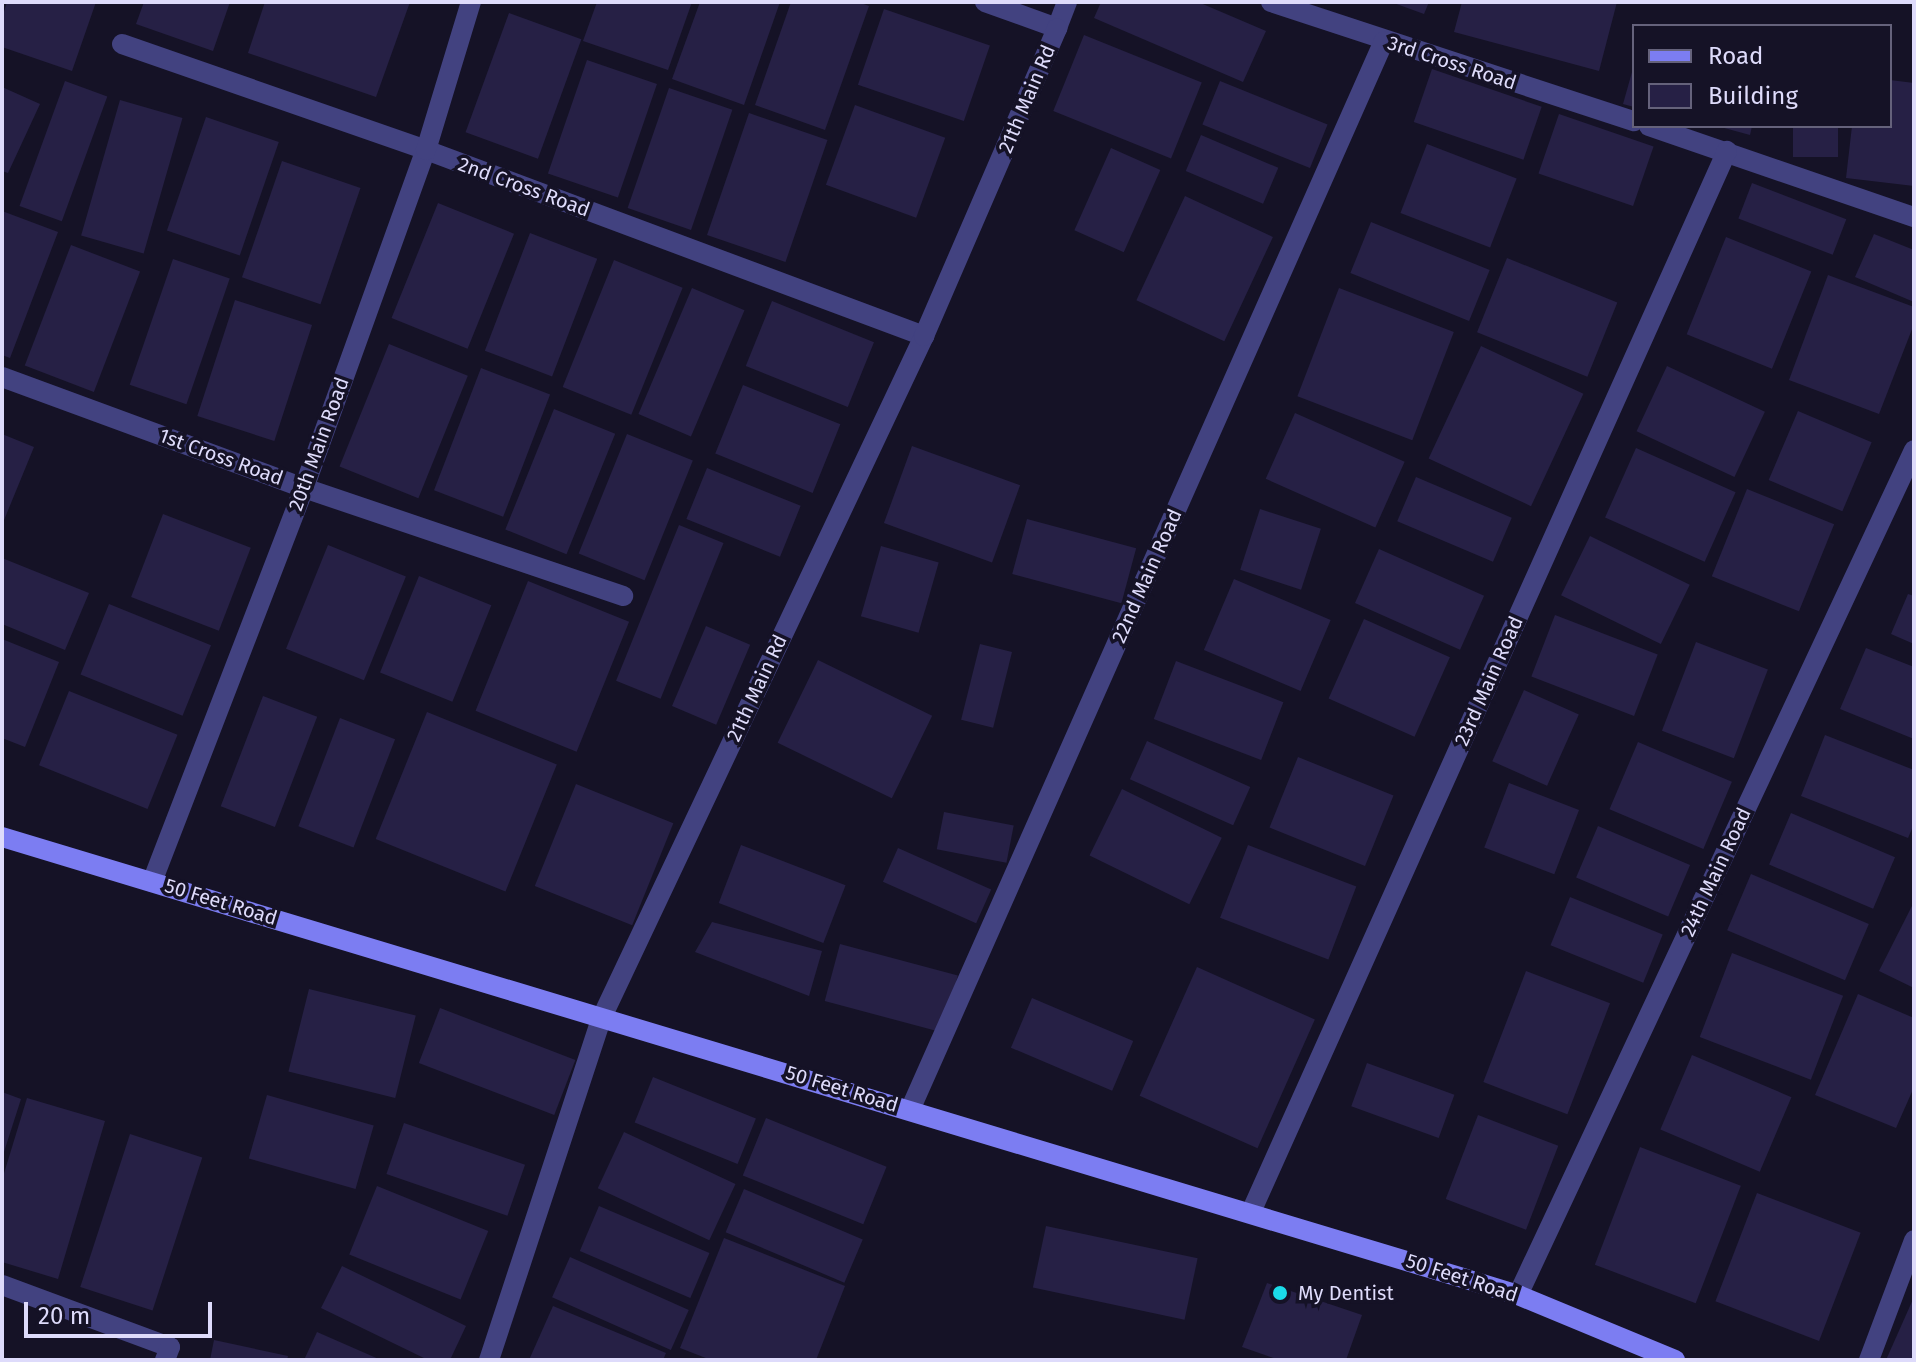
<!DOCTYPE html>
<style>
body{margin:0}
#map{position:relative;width:1916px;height:1362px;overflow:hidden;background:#151226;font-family:"Fira Sans",sans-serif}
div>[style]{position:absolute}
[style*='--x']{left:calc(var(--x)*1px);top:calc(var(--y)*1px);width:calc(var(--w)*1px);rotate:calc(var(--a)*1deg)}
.building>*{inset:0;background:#262045;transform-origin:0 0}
.minor>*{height:20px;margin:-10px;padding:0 10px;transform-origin:10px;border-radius:10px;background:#424280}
.secondary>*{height:20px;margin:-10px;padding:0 10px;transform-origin:10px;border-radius:10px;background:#7c7df2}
.dots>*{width:22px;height:22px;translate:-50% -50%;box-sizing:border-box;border:4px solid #151226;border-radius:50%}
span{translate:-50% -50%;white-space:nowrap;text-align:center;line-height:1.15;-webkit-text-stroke:7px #151226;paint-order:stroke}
.street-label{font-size:20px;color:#dedbfb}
.poi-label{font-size:20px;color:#dedbfb}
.left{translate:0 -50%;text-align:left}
.frame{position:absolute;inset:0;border:4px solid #dedbfb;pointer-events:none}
.legend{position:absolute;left:1632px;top:24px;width:260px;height:104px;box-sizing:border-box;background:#151226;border:2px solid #65627b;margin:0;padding:10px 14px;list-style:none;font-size:24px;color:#dedbfb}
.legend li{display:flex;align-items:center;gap:16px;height:40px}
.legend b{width:40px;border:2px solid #65627b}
.scale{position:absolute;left:24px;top:1302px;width:188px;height:36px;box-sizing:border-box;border:4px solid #dedbfb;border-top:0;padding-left:10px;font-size:24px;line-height:28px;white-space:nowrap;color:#dedbfb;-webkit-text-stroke:6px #151226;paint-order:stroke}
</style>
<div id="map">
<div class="building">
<div style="clip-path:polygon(7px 2px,96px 2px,72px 71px,2px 47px,2px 18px)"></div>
<div style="clip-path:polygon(144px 2px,230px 2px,213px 51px,136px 24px)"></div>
<div style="clip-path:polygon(265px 2px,410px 2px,376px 97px,248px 53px)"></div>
<div style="clip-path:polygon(597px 2px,692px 2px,668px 70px,583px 41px)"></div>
<div style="clip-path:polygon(700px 2px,780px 2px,744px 105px,672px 79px)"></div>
<div style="clip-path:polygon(791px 2px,858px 2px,869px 6px,825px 130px,755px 105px)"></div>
<div style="clip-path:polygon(1101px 2px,1198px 2px,1266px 31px,1243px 82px,1094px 18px)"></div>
<div style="clip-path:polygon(1391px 2px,1429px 2px,1424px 14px)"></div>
<div style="clip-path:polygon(1462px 2px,1617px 2px,1599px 71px,1454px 32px)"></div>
<div style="left:884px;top:9px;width:112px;height:80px;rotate:19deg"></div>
<div style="left:509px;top:13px;width:77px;height:127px;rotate:20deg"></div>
<div style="left:1084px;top:35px;width:127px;height:82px;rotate:22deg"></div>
<div style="left:587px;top:60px;width:74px;height:120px;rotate:19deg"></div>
<div style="clip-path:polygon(1634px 65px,1634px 107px,1623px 104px)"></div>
<div style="left:1432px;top:69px;width:116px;height:56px;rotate:19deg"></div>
<div style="clip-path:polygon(1890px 80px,1914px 83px,1914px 186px,1846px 178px,1852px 126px,1890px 126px)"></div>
<div style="left:65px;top:81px;width:45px;height:133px;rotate:20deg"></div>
<div style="left:1220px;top:81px;width:116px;height:47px;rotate:22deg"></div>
<div style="clip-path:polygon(2px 87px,40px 104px,8px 173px,2px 171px)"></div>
<div style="left:669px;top:88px;width:67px;height:127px;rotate:19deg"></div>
<div style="left:120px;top:100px;width:65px;height:141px;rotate:16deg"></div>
<div style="left:855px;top:105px;width:96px;height:85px;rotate:20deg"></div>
<div style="left:749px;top:113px;width:83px;height:129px;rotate:19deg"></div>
<div style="left:1559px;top:114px;width:100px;height:63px;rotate:19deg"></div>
<div style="left:206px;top:117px;width:77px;height:120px;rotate:19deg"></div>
<div style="clip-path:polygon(1717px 126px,1752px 126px,1750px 135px)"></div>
<div style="left:1793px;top:126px;width:45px;height:31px"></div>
<div style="left:1201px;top:135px;width:84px;height:39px;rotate:23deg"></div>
<div style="left:1427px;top:144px;width:96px;height:74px;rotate:21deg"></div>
<div style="left:1111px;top:148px;width:54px;height:90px;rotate:24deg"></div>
<div style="left:282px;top:161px;width:83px;height:123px;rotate:19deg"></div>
<div style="left:1752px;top:183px;width:101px;height:38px;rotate:21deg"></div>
<div style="left:1185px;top:196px;width:97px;height:115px;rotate:25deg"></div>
<div style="left:438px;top:203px;width:82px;height:124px;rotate:22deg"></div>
<div style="clip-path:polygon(2px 211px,58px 232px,10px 358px,2px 355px)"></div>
<div style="left:1371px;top:222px;width:128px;height:55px;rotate:22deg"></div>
<div style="left:530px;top:233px;width:72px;height:126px;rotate:21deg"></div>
<div style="clip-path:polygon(1874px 234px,1914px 250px,1914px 302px,1855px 277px)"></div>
<div style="left:1726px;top:237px;width:92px;height:105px;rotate:22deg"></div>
<div style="left:71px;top:245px;width:74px;height:129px;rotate:21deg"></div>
<div style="left:1507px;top:258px;width:119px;height:80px;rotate:22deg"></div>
<div style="left:173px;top:259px;width:60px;height:133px;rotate:19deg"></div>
<div style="left:614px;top:260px;width:74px;height:137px;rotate:22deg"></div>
<div style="clip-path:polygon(1828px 275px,1914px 307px,1914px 324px,1879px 414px,1789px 380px)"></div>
<div style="left:692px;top:288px;width:57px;height:137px;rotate:23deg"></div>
<div style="left:1339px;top:288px;width:123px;height:116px;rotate:21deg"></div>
<div style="left:235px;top:300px;width:81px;height:122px;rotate:18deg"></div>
<div style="left:772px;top:301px;width:110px;height:70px;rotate:22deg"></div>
<div style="left:389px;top:344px;width:85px;height:132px;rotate:22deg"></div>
<div style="left:1481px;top:346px;width:113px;height:124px;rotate:25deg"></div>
<div style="left:1667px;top:366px;width:108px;height:72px;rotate:25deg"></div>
<div style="left:481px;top:368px;width:74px;height:131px;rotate:21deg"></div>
<div style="left:743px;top:385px;width:105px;height:74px;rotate:22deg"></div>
<div style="left:554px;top:409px;width:66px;height:130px;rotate:22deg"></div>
<div style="left:1798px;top:411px;width:80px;height:75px;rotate:23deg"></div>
<div style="left:1295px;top:413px;width:120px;height:72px;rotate:24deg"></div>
<div style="clip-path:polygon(2px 434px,34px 447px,2px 525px)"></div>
<div style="left:627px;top:434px;width:71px;height:129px;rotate:22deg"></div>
<div style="left:912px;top:446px;width:115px;height:82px;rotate:20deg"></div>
<div style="left:1636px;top:448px;width:109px;height:76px;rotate:24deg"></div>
<div style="left:707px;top:468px;width:101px;height:55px;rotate:22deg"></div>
<div style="left:1416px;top:477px;width:104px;height:48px;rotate:23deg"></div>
<div style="left:1747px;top:489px;width:94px;height:94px;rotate:22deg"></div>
<div style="left:1260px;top:509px;width:64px;height:64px;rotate:18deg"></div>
<div style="left:163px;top:514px;width:94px;height:89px;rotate:21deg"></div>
<div style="left:1027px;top:519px;width:113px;height:57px;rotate:15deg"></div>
<div style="left:679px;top:525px;width:48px;height:168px;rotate:22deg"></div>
<div style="left:1590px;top:536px;width:111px;height:66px;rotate:26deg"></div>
<div style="left:328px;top:545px;width:84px;height:112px;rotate:22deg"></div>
<div style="left:881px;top:546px;width:60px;height:73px;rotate:16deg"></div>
<div style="left:1379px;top:549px;width:115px;height:59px;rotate:24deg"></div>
<div style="clip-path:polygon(2px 558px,89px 593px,65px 650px,2px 624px)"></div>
<div style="left:419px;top:576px;width:78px;height:104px;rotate:22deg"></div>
<div style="left:1234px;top:579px;width:105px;height:77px;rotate:23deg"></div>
<div style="left:528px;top:581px;width:109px;height:140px;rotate:22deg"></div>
<div style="clip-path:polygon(1908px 594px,1914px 596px,1914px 644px,1891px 634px)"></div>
<div style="left:109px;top:604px;width:110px;height:76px;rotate:22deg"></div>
<div style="left:1555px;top:615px;width:110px;height:66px;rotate:21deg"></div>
<div style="left:1364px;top:619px;width:94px;height:87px;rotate:24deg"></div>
<div style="left:706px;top:626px;width:48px;height:87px;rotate:23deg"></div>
<div style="clip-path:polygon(2px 639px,59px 662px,25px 747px,2px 738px)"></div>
<div style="left:1696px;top:642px;width:77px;height:95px;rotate:21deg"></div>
<div style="left:980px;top:644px;width:33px;height:78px;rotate:14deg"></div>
<div style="clip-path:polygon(1866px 648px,1914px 667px,1914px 739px,1840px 709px)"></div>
<div style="left:818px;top:660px;width:127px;height:92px;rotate:26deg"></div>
<div style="left:1176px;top:661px;width:115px;height:62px;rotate:21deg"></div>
<div style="left:1524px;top:690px;width:60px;height:78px;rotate:24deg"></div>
<div style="left:69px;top:691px;width:117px;height:80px;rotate:22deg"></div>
<div style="left:263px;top:696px;width:58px;height:118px;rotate:21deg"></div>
<div style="left:427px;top:712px;width:140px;height:137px;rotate:22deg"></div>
<div style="left:340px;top:718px;width:59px;height:116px;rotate:21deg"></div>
<div style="clip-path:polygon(1825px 735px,1914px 770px,1914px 824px,1908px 838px,1801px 796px)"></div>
<div style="left:1147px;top:741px;width:113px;height:42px;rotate:24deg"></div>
<div style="left:1638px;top:742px;width:102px;height:73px;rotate:23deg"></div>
<div style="left:1298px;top:757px;width:103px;height:76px;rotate:22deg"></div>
<div style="left:1509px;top:783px;width:75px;height:69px;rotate:21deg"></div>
<div style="left:576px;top:784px;width:105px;height:110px;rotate:22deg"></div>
<div style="left:1122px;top:789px;width:111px;height:74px;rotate:26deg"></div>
<div style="left:944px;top:812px;width:71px;height:38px;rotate:11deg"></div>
<div style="left:1791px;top:813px;width:113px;height:56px;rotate:23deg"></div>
<div style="left:1598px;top:826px;width:100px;height:56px;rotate:23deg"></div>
<div style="left:741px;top:845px;width:112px;height:62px;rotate:21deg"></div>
<div style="left:1248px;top:845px;width:116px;height:78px;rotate:21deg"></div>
<div style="left:898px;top:848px;width:102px;height:37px;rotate:24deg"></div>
<div style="left:1751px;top:874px;width:128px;height:61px;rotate:23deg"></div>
<div style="left:1570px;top:897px;width:100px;height:52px;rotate:22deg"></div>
<div style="clip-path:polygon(1914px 902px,1914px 988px,1879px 971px)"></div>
<div style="clip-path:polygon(712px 922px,822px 951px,809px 996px,695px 952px)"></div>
<div style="left:840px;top:944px;width:122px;height:59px;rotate:15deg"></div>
<div style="left:1732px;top:953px;width:119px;height:90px;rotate:21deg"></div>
<div style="left:1197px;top:967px;width:129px;height:141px;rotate:24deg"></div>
<div style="left:1526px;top:971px;width:90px;height:119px;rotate:21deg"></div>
<div style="left:309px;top:989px;width:110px;height:85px;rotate:14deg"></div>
<div style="clip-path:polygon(1858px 994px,1914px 1018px,1914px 1087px,1896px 1128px,1815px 1095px)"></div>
<div style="left:1032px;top:998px;width:110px;height:54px;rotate:23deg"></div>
<div style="left:440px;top:1008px;width:145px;height:59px;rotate:21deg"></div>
<div style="left:1692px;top:1055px;width:108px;height:81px;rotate:23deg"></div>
<div style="left:1367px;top:1063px;width:93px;height:46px;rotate:20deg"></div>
<div style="left:653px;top:1077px;width:111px;height:49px;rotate:22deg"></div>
<div style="clip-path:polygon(2px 1092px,21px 1099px,3px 1155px,2px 1155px)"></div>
<div style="left:267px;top:1095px;width:111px;height:66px;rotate:16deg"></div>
<div style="clip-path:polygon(27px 1098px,105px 1121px,58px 1279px,2px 1262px,2px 1180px)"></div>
<div style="left:1478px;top:1115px;width:86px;height:90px;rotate:21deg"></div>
<div style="left:766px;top:1118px;width:130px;height:62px;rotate:22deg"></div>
<div style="left:404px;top:1123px;width:128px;height:54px;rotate:19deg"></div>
<div style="left:624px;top:1132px;width:123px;height:62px;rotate:25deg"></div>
<div style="left:130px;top:1134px;width:76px;height:161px;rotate:18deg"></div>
<div style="left:1640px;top:1147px;width:108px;height:126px;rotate:21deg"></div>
<div style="left:377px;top:1186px;width:120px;height:74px;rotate:22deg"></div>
<div style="left:744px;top:1189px;width:129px;height:47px;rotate:23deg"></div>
<div style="left:1757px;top:1193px;width:111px;height:116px;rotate:21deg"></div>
<div style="left:599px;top:1206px;width:120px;height:49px;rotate:23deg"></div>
<div style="left:1046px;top:1226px;width:155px;height:63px;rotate:12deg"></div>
<div style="clip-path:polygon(724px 1238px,845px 1286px,816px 1360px,711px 1360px,680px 1348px)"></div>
<div style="left:570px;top:1257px;width:130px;height:44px;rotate:24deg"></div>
<div style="clip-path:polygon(342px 1266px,466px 1326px,450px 1360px,428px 1360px,321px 1308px)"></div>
<div style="clip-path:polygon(1267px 1283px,1362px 1315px,1346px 1360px,1279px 1360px,1242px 1347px)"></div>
<div style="clip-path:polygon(1914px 1297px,1914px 1360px,1886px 1360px)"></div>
<div style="clip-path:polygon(553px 1306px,666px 1353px,663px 1360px,529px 1360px)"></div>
<div style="clip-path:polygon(317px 1332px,381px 1360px,304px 1360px)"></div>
<div style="clip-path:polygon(214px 1340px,288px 1356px,287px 1360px,210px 1360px)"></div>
</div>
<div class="minor">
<div style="--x:985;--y:2;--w:77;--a:19.9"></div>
<div style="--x:1057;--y:28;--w:28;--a:-69"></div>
<div style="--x:1271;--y:2;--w:382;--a:18.2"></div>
<div style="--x:122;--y:44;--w:322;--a:19.2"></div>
<div style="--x:426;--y:150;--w:532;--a:20.48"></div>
<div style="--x:1649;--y:126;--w:280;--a:19"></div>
<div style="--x:2;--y:377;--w:322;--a:20.2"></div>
<div style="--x:304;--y:488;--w:337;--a:18.7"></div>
<div style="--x:152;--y:882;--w:422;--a:-68.9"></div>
<div style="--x:304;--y:488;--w:359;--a:-70.2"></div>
<div style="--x:426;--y:150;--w:155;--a:-73.1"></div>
<div style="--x:910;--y:1110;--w:1169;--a:-66.09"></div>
<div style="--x:1251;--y:1212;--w:1163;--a:-65.84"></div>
<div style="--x:2;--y:1285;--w:179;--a:20.3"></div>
<div style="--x:170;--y:1347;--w:14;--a:111"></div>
<div style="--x:1518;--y:1295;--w:933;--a:-64.89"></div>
<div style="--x:489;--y:1360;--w:361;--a:-71.8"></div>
<div style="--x:602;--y:1017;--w:753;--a:-64.69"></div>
<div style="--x:924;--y:336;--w:335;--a:-66.6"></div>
<div style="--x:1869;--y:1360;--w:128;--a:-69.4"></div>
</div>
<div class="secondary">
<div style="--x:2;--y:837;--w:1529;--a:16.8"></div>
<div style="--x:1466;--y:1279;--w:54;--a:17.1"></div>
<div style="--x:1518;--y:1295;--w:170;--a:22.5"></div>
</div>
<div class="dots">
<div style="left:1280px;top:1293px;background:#1bdbe8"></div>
</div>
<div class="street-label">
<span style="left:1452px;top:63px;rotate:18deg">3rd Cross Road</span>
<span style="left:1027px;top:99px;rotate:-67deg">21th Main Rd</span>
<span style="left:524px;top:187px;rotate:20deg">2nd Cross Road</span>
<span style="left:319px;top:444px;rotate:-70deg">20th Main Road</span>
<span style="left:221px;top:457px;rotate:20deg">1st Cross Road</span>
<span style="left:1147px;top:576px;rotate:-66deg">22nd Main Road</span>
<span style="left:1489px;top:681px;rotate:-66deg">23rd Main Road</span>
<span style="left:757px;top:688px;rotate:-65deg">21th Main Rd</span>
<span style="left:1716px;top:872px;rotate:-65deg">24th Main Road</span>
<span style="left:221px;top:902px;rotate:17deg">50 Feet Road</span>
<span style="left:842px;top:1089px;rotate:17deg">50 Feet Road</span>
<span style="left:1462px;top:1278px;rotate:18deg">50 Feet Road</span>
</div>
<div class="poi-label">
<span class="left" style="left:1298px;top:1293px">My Dentist</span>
</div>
<div class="frame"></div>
<ul class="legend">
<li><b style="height:10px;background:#7c7df2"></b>Road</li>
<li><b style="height:22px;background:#262045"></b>Building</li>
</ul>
<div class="scale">20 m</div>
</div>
